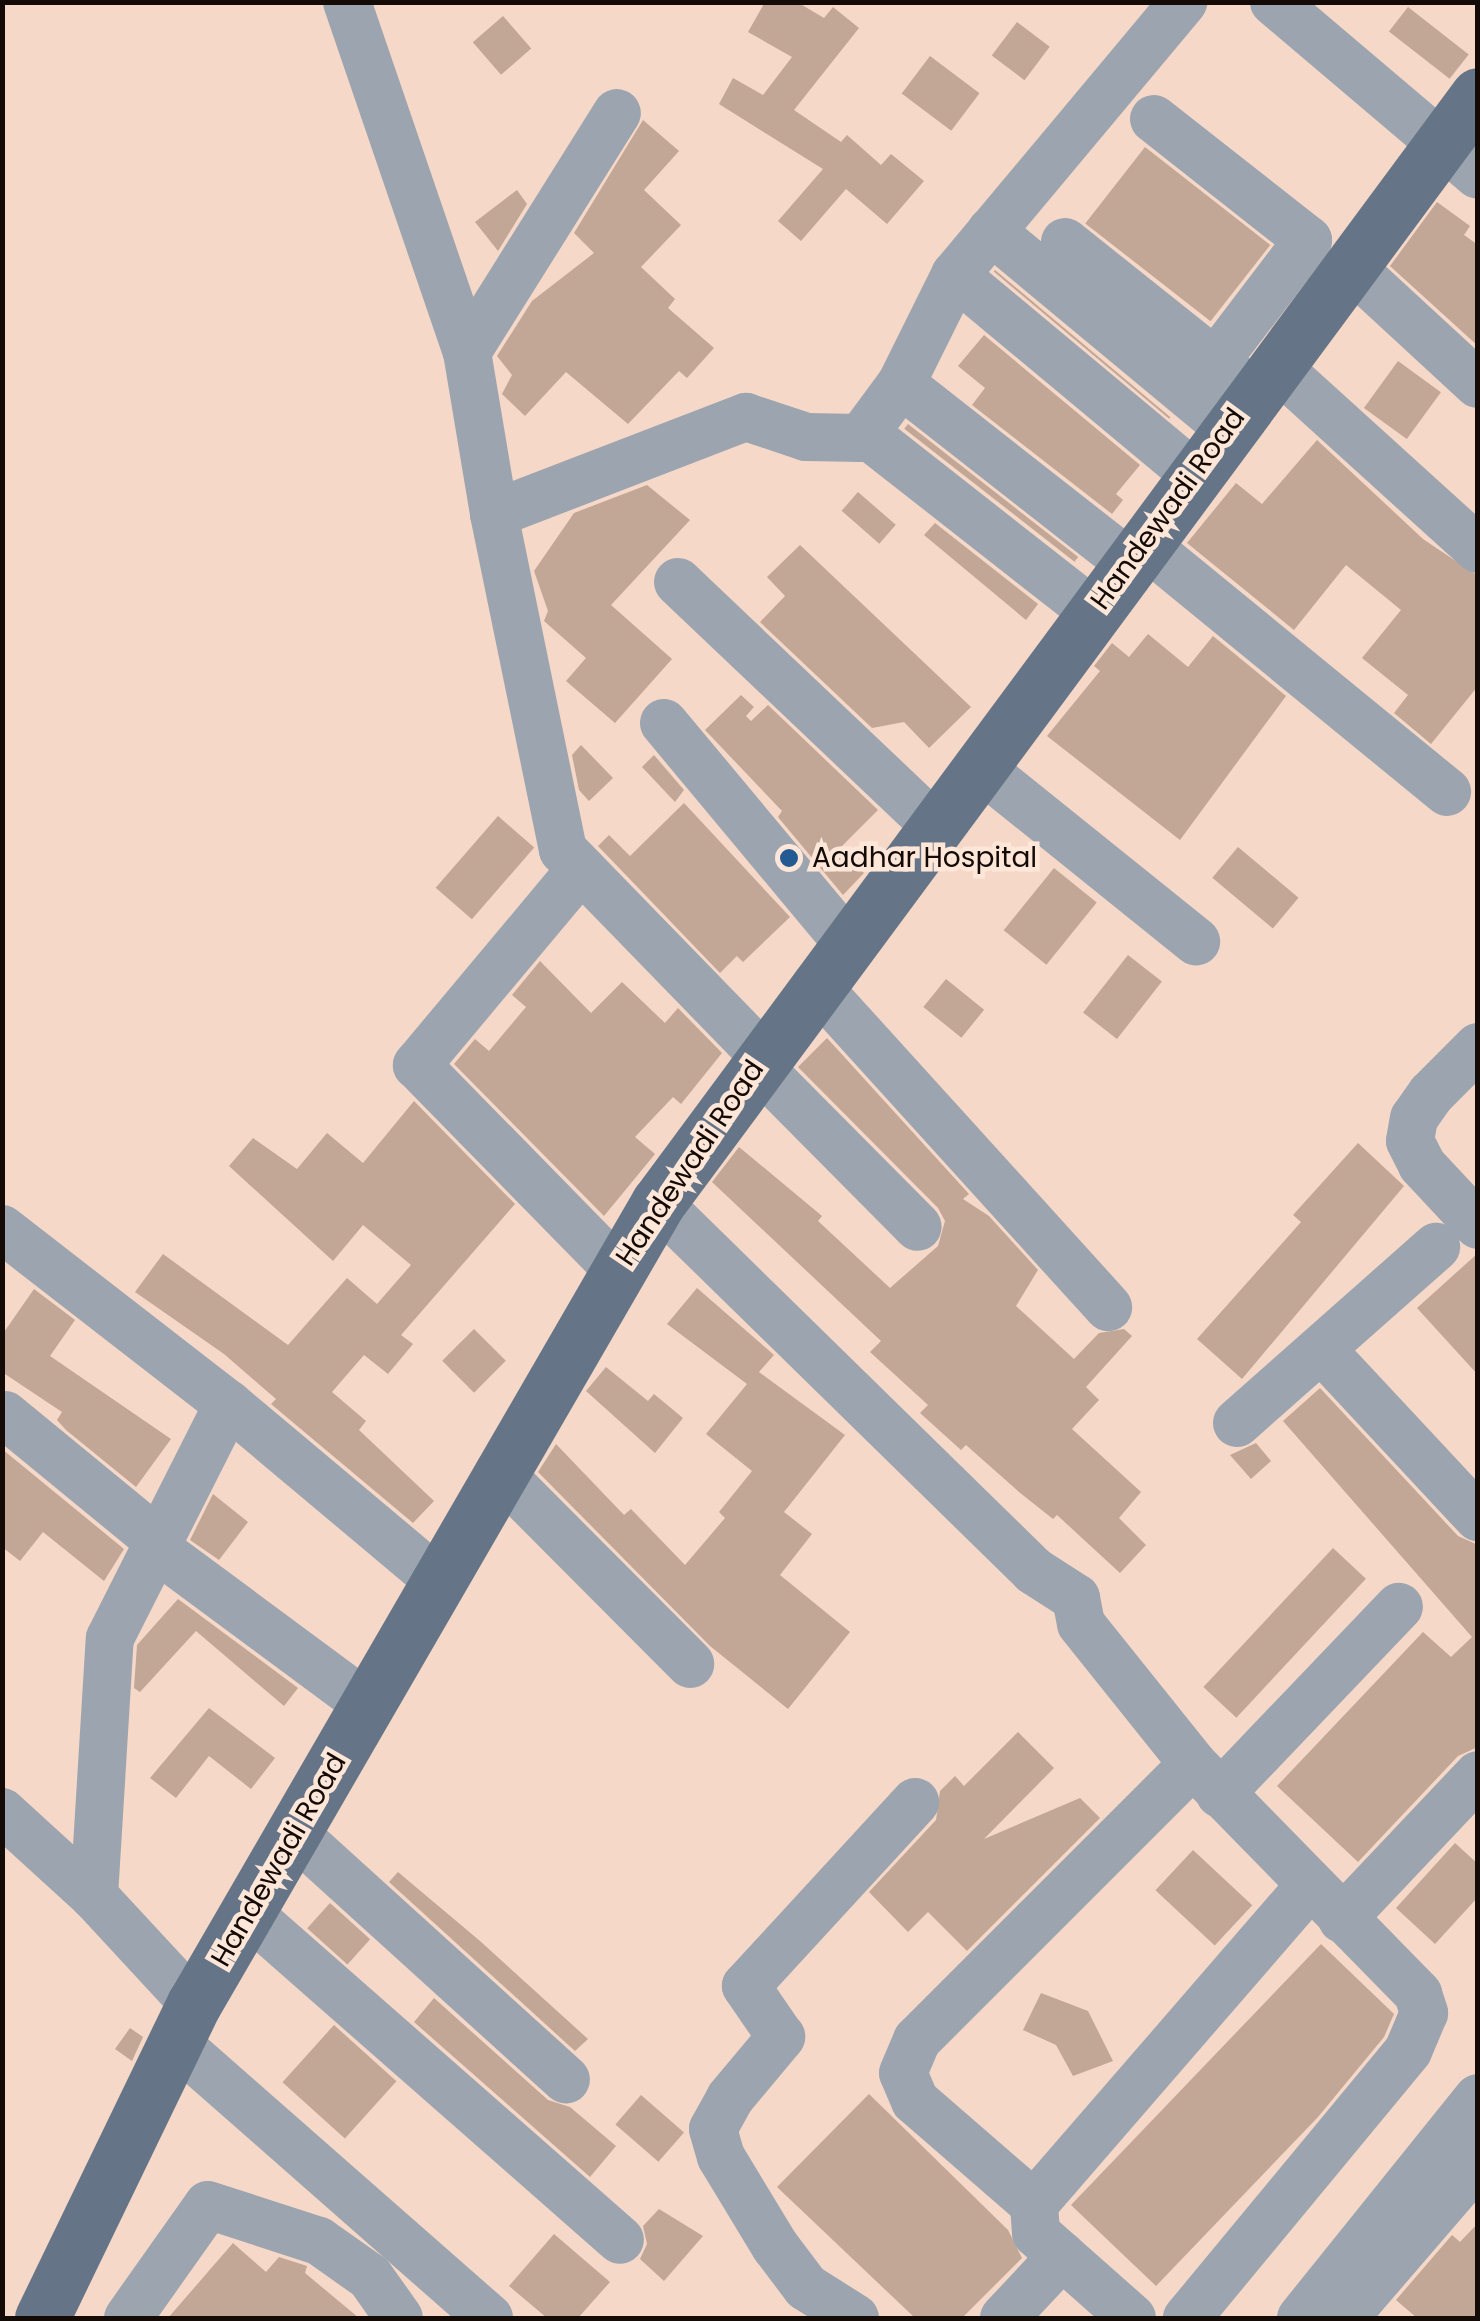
<!DOCTYPE html>
<style>
body{margin:0}
#map{position:relative;width:1480px;height:2321px;overflow:hidden;background:#f5d8c7;font-family:Poppins,sans-serif}
div>[style]{position:absolute}
[style*='--x']{left:calc(var(--x)*1px);top:calc(var(--y)*1px);width:calc(var(--w)*1px);rotate:calc(var(--a)*1deg)}
.building>*{inset:0;background:#c2a696;transform-origin:0 0}
.minor>*{height:48px;margin:-24px;padding:0 24px;transform-origin:24px;border-radius:24px;background:#9ca5af}
.major>*{height:55px;margin:-27.5px;padding:0 27.5px;transform-origin:27.5px;border-radius:27.5px;background:#657587}
.dots>*{width:28px;height:28px;translate:-50% -50%;box-sizing:border-box;border:5px solid #fee7d8;border-radius:50%}
span{translate:-50% -50%;white-space:nowrap;text-align:center;line-height:1.15;-webkit-text-stroke:9px #fee7d8;paint-order:stroke}
.street-label{font-size:28px;color:#140b06}
.poi-label{font-size:28px;color:#140b06}
.left{translate:0 -50%;text-align:left}
.frame{position:absolute;inset:0;border:5px solid #140b06;pointer-events:none}
</style>
<div id="map">
<div class="building">
<div style="clip-path:polygon(765px 2px,797px 2px,824px 18px,833px 7px,859px 28px,794px 110px,841px 142px,847px 135px,881px 165px,891px 154px,924px 181px,887px 224px,846px 189px,801px 241px,778px 221px,823px 169px,719px 104px,733px 78px,763px 95px,792px 57px,748px 32px)"></div>
<div style="left:1408px;top:7px;width:77px;height:31px;rotate:38deg"></div>
<div style="left:503px;top:16px;width:43px;height:40px;rotate:49deg"></div>
<div style="left:1017px;top:22px;width:41px;height:42px;rotate:37deg"></div>
<div style="left:930px;top:56px;width:62px;height:47px;rotate:37deg"></div>
<div style="clip-path:polygon(643px 120px,679px 151px,644px 190px,681px 225px,641px 267px,675px 299px,668px 308px,714px 348px,687px 378px,679px 371px,628px 424px,566px 372px,525px 416px,502px 394px,512px 375px,497px 356px,532px 301px,594px 253px,574px 233px)"></div>
<div style="left:1145px;top:147px;width:159px;height:97px;rotate:38deg"></div>
<div style="clip-path:polygon(517px 190px,527px 204px,498px 251px,475px 222px)"></div>
<div style="clip-path:polygon(1437px 202px,1470px 226px,1464px 235px,1478px 245px,1478px 346px,1390px 266px)"></div>
<div style="left:995px;top:270px;width:229px;height:2px;rotate:40deg"></div>
<div style="clip-path:polygon(984px 335px,1140px 465px,1116px 494px,1123px 500px,1112px 514px,972px 405px,985px 388px,958px 366px)"></div>
<div style="left:1398px;top:361px;width:53px;height:58px;rotate:36deg"></div>
<div style="left:908px;top:424px;width:216px;height:6px;rotate:38deg"></div>
<div style="clip-path:polygon(1317px 440px,1423px 539px,1478px 576px,1478px 686px,1431px 744px,1394px 713px,1408px 695px,1362px 658px,1401px 610px,1346px 565px,1294px 630px,1187px 543px,1236px 483px,1262px 504px)"></div>
<div style="clip-path:polygon(647px 485px,690px 520px,611px 605px,672px 659px,615px 723px,566px 681px,586px 658px,544px 621px,548px 611px,534px 571px,574px 513px)"></div>
<div style="left:858px;top:492px;width:50px;height:25px;rotate:41deg"></div>
<div style="clip-path:polygon(935px 523px,1038px 604px,1026px 620px,924px 535px)"></div>
<div style="clip-path:polygon(800px 545px,971px 707px,929px 748px,904px 722px,872px 728px,760px 622px,785px 596px,767px 577px)"></div>
<div style="clip-path:polygon(1148px 634px,1188px 667px,1213px 636px,1286px 696px,1180px 840px,1047px 736px,1100px 671px,1094px 666px,1112px 643px,1129px 657px)"></div>
<div style="clip-path:polygon(741px 695px,754px 707px,746px 716px,751px 721px,768px 705px,878px 810px,840px 848px,864px 873px,843px 895px,778px 817px,782px 811px,705px 730px)"></div>
<div style="clip-path:polygon(581px 745px,613px 778px,589px 801px,579px 790px,572px 755px)"></div>
<div style="clip-path:polygon(654px 755px,684px 790px,675px 802px,642px 767px)"></div>
<div style="clip-path:polygon(684px 803px,790px 917px,743px 962px,737px 956px,720px 973px,598px 846px,609px 835px,630px 856px)"></div>
<div style="left:498px;top:816px;width:48px;height:95px;rotate:41deg"></div>
<div style="left:1238px;top:847px;width:79px;height:40px;rotate:40deg"></div>
<div style="left:1054px;top:868px;width:55px;height:80px;rotate:39deg"></div>
<div style="left:1128px;top:955px;width:43px;height:73px;rotate:38deg"></div>
<div style="clip-path:polygon(540px 961px,591px 1013px,622px 982px,665px 1023px,678px 1008px,722px 1053px,681px 1104px,673px 1097px,635px 1137px,655px 1154px,604px 1216px,454px 1064px,475px 1039px,489px 1051px,526px 1007px,512px 995px)"></div>
<div style="left:946px;top:979px;width:49px;height:36px;rotate:39deg"></div>
<div style="clip-path:polygon(827px 1038px,969px 1194px,963px 1199px,989px 1216px,1038px 1270px,1016px 1306px,1074px 1359px,1099px 1333px,1124px 1329px,1132px 1336px,1086px 1387px,1099px 1400px,1072px 1429px,1141px 1492px,1119px 1518px,1146px 1545px,1120px 1573px,1057px 1515px,1053px 1519px,1019px 1492px,966px 1445px,961px 1450px,920px 1413px,928px 1405px,870px 1352px,881px 1341px,712px 1182px,739px 1147px,822px 1216px,818px 1221px,890px 1288px,938px 1246px,945px 1221px,938px 1208px,798px 1067px)"></div>
<div style="clip-path:polygon(414px 1101px,515px 1204px,401px 1335px,413px 1344px,388px 1374px,364px 1355px,332px 1392px,366px 1421px,359px 1430px,434px 1501px,413px 1523px,271px 1404px,276px 1399px,224px 1354px,135px 1292px,163px 1254px,288px 1345px,347px 1278px,377px 1304px,411px 1265px,363px 1225px,333px 1261px,229px 1166px,253px 1138px,297px 1169px,327px 1133px,363px 1163px)"></div>
<div style="clip-path:polygon(1358px 1143px,1404px 1186px,1242px 1379px,1197px 1339px,1301px 1222px,1293px 1215px)"></div>
<div style="clip-path:polygon(1478px 1253px,1478px 1375px,1417px 1308px)"></div>
<div style="clip-path:polygon(697px 1288px,774px 1355px,759px 1372px,845px 1435px,784px 1512px,812px 1534px,780px 1575px,850px 1632px,788px 1709px,710px 1646px,538px 1472px,556px 1444px,624px 1515px,631px 1509px,685px 1565px,725px 1518px,719px 1512px,752px 1471px,706px 1434px,747px 1384px,667px 1324px)"></div>
<div style="clip-path:polygon(34px 1289px,75px 1320px,50px 1356px,171px 1439px,136px 1487px,66px 1430px,57px 1420px,62px 1412px,2px 1372px,2px 1335px)"></div>
<div style="left:474px;top:1329px;width:45px;height:45px;rotate:45deg"></div>
<div style="clip-path:polygon(606px 1367px,648px 1401px,654px 1394px,683px 1418px,655px 1453px,586px 1391px)"></div>
<div style="clip-path:polygon(1320px 1388px,1458px 1536px,1478px 1545px,1478px 1747px,1458px 1756px,1358px 1862px,1277px 1786px,1423px 1632px,1451px 1657px,1472px 1637px,1283px 1421px)"></div>
<div style="clip-path:polygon(1256px 1443px,1271px 1461px,1251px 1479px,1230px 1455px)"></div>
<div style="clip-path:polygon(2px 1449px,124px 1549px,104px 1581px,43px 1532px,20px 1561px,2px 1547px)"></div>
<div style="clip-path:polygon(213px 1494px,248px 1522px,219px 1560px,190px 1540px)"></div>
<div style="left:1333px;top:1548px;width:45px;height:190px;rotate:43deg"></div>
<div style="clip-path:polygon(178px 1599px,298px 1688px,284px 1706px,196px 1631px,140px 1692px,134px 1688px,137px 1645px)"></div>
<div style="clip-path:polygon(209px 1708px,275px 1758px,251px 1789px,209px 1756px,176px 1798px,150px 1778px)"></div>
<div style="clip-path:polygon(1018px 1732px,1054px 1768px,984px 1839px,1080px 1798px,1100px 1818px,967px 1951px,928px 1912px,908px 1932px,869px 1892px,936px 1820px,940px 1791px,955px 1776px,964px 1786px)"></div>
<div style="clip-path:polygon(1455px 1843px,1478px 1864px,1478px 1897px,1435px 1944px,1396px 1908px)"></div>
<div style="left:1193px;top:1850px;width:81px;height:55px;rotate:43deg"></div>
<div style="clip-path:polygon(398px 1872px,480px 1941px,588px 2039px,575px 2051px,389px 1882px)"></div>
<div style="left:330px;top:1903px;width:54px;height:34px;rotate:42deg"></div>
<div style="clip-path:polygon(1321px 1944px,1394px 2014px,1384px 2037px,1318px 2117px,1156px 2286px,1071px 2205px)"></div>
<div style="clip-path:polygon(1041px 1993px,1088px 2011px,1113px 2061px,1073px 2076px,1056px 2045px,1023px 2030px)"></div>
<div style="clip-path:polygon(434px 1998px,548px 2100px,570px 2107px,616px 2146px,590px 2177px,414px 2022px)"></div>
<div style="left:334px;top:2025px;width:84px;height:77px;rotate:42deg"></div>
<div style="clip-path:polygon(130px 2028px,143px 2037px,132px 2061px,115px 2049px)"></div>
<div style="clip-path:polygon(869px 2094px,1008px 2230px,1022px 2258px,962px 2318px,915px 2318px,777px 2187px)"></div>
<div style="left:641px;top:2095px;width:57px;height:39px;rotate:41deg"></div>
<div style="clip-path:polygon(659px 2209px,703px 2236px,664px 2281px,640px 2259px,647px 2244px,643px 2226px)"></div>
<div style="clip-path:polygon(1478px 2223px,1478px 2318px,1417px 2318px,1396px 2300px,1452px 2235px,1460px 2242px)"></div>
<div style="clip-path:polygon(554px 2234px,610px 2282px,578px 2318px,547px 2318px,509px 2286px)"></div>
<div style="clip-path:polygon(233px 2243px,266px 2272px,279px 2257px,307px 2266px,305px 2273px,359px 2318px,168px 2318px)"></div>
</div>
<div class="minor">
<div style="--x:347;--y:2;--w:370;--a:71.1"></div>
<div style="--x:467;--y:352;--w:164;--a:80.5"></div>
<div style="--x:494;--y:514;--w:270;--a:-21.1"></div>
<div style="--x:746;--y:417;--w:63;--a:18.4"></div>
<div style="--x:806;--y:437;--w:55;--a:1"></div>
<div style="--x:861;--y:438;--w:67;--a:-53.5"></div>
<div style="--x:901;--y:384;--w:122;--a:-63.6"></div>
<div style="--x:955;--y:275;--w:356;--a:-50.1"></div>
<div style="--x:1274;--y:2;--w:267;--a:40.3"></div>
<div style="--x:1154;--y:119;--w:196;--a:38.2"></div>
<div style="--x:1308;--y:240;--w:153;--a:127.3"></div>
<div style="--x:991;--y:231;--w:308;--a:39.7"></div>
<div style="--x:1065;--y:242;--w:223;--a:38.6"></div>
<div style="--x:1350;--y:266;--w:174;--a:42.7"></div>
<div style="--x:955;--y:275;--w:311;--a:39.8"></div>
<div style="--x:467;--y:352;--w:282;--a:-57.9"></div>
<div style="--x:1275;--y:365;--w:274;--a:42.2"></div>
<div style="--x:901;--y:384;--w:290;--a:38.1"></div>
<div style="--x:865;--y:433;--w:288;--a:38.1"></div>
<div style="--x:494;--y:514;--w:343;--a:78.4"></div>
<div style="--x:563;--y:850;--w:287;--a:45.8"></div>
<div style="--x:1143;--y:543;--w:393;--a:39.3"></div>
<div style="--x:678;--y:582;--w:352;--a:43.5"></div>
<div style="--x:664;--y:723;--w:286;--a:50.2"></div>
<div style="--x:978;--y:766;--w:280;--a:38.8"></div>
<div style="--x:581;--y:869;--w:256;--a:129.9"></div>
<div style="--x:417;--y:1065;--w:286;--a:45.6"></div>
<div style="--x:816;--y:985;--w:435;--a:47.8"></div>
<div style="--x:1478;--y:1047;--w:66;--a:135"></div>
<div style="--x:1431;--y:1094;--w:29;--a:125"></div>
<div style="--x:1414;--y:1118;--w:23;--a:100"></div>
<div style="--x:1410;--y:1141;--w:27;--a:63"></div>
<div style="--x:1422;--y:1165;--w:82;--a:47"></div>
<div style="--x:757;--y:1065;--w:228;--a:45.2"></div>
<div style="--x:658;--y:1203;--w:526;--a:44.38"></div>
<div style="--x:1034;--y:1571;--w:50;--a:32.7"></div>
<div style="--x:1076;--y:1598;--w:26;--a:79"></div>
<div style="--x:1081;--y:1624;--w:179;--a:51.3"></div>
<div style="--x:1193;--y:1764;--w:322;--a:45.6"></div>
<div style="--x:1418;--y:1994;--w:20;--a:72"></div>
<div style="--x:1424;--y:2013;--w:41;--a:112.8"></div>
<div style="--x:1408;--y:2051;--w:347;--a:129.6"></div>
<div style="--x:2;--y:1229;--w:286;--a:37.8"></div>
<div style="--x:1322;--y:1350;--w:229;--a:47"></div>
<div style="--x:5;--y:1415;--w:195;--a:39.4"></div>
<div style="--x:1237;--y:1423;--w:266;--a:-41.5"></div>
<div style="--x:499;--y:1472;--w:271;--a:45.1"></div>
<div style="--x:153;--y:1546;--w:269;--a:36.5"></div>
<div style="--x:1220;--y:1794;--w:259;--a:-46.3"></div>
<div style="--x:2;--y:1812;--w:125;--a:42.4"></div>
<div style="--x:94;--y:1896;--w:147;--a:47.2"></div>
<div style="--x:294;--y:1833;--w:367;--a:42.2"></div>
<div style="--x:94;--y:1896;--w:258;--a:-86.5"></div>
<div style="--x:110;--y:1638;--w:262;--a:-63.2"></div>
<div style="--x:228;--y:1404;--w:275;--a:40"></div>
<div style="--x:248;--y:1913;--w:495;--a:41.3"></div>
<div style="--x:1342;--y:1919;--w:198;--a:-46.6"></div>
<div style="--x:175;--y:2042;--w:418;--a:41.3"></div>
<div style="--x:1034;--y:2204;--w:157;--a:-139.1"></div>
<div style="--x:915;--y:2101;--w:30;--a:-113"></div>
<div style="--x:903;--y:2073;--w:36;--a:-67"></div>
<div style="--x:917;--y:2040;--w:390;--a:-45"></div>
<div style="--x:128;--y:2318;--w:138;--a:-54.7"></div>
<div style="--x:208;--y:2205;--w:117;--a:18"></div>
<div style="--x:319;--y:2241;--w:62;--a:35.2"></div>
<div style="--x:370;--y:2277;--w:50;--a:54.7"></div>
<div style="--x:855;--y:2318;--w:58;--a:-147.7"></div>
<div style="--x:806;--y:2287;--w:51;--a:-127.1"></div>
<div style="--x:775;--y:2246;--w:104;--a:-121.2"></div>
<div style="--x:721;--y:2157;--w:29;--a:-106"></div>
<div style="--x:713;--y:2129;--w:35;--a:-61"></div>
<div style="--x:730;--y:2098;--w:80;--a:-50.1"></div>
<div style="--x:781;--y:2037;--w:62;--a:-124.5"></div>
<div style="--x:746;--y:1986;--w:250;--a:-47.4"></div>
<div style="--x:1004;--y:2318;--w:85;--a:-46.9"></div>
<div style="--x:1132;--y:2318;--w:128;--a:-138.5"></div>
<div style="--x:1036;--y:2233;--w:29;--a:-94"></div>
<div style="--x:1034;--y:2204;--w:418;--a:-49.1"></div>
<div style="--x:1301;--y:2318;--w:282;--a:-51.2"></div>
<div style="--x:1344;--y:2318;--w:206;--a:-49.3"></div>
</div>
<div class="major">
<div style="--x:42;--y:2318;--w:349;--a:-64.2"></div>
<div style="--x:194;--y:2004;--w:926;--a:-59.92"></div>
<div style="--x:658;--y:1203;--w:1378;--a:-53.5"></div>
</div>
<div class="dots">
<div style="left:789px;top:858px;background:#235a92"></div>
</div>
<div class="street-label">
<span style="left:1168px;top:509px;rotate:-54deg">Handewadi Road</span>
<span style="left:690px;top:1163px;rotate:-56deg">Handewadi Road</span>
<span style="left:279px;top:1860px;rotate:-60deg">Handewadi Road</span>
</div>
<div class="poi-label">
<span class="left" style="left:812px;top:858px">Aadhar Hospital</span>
</div>
<div class="frame"></div>
</div>
